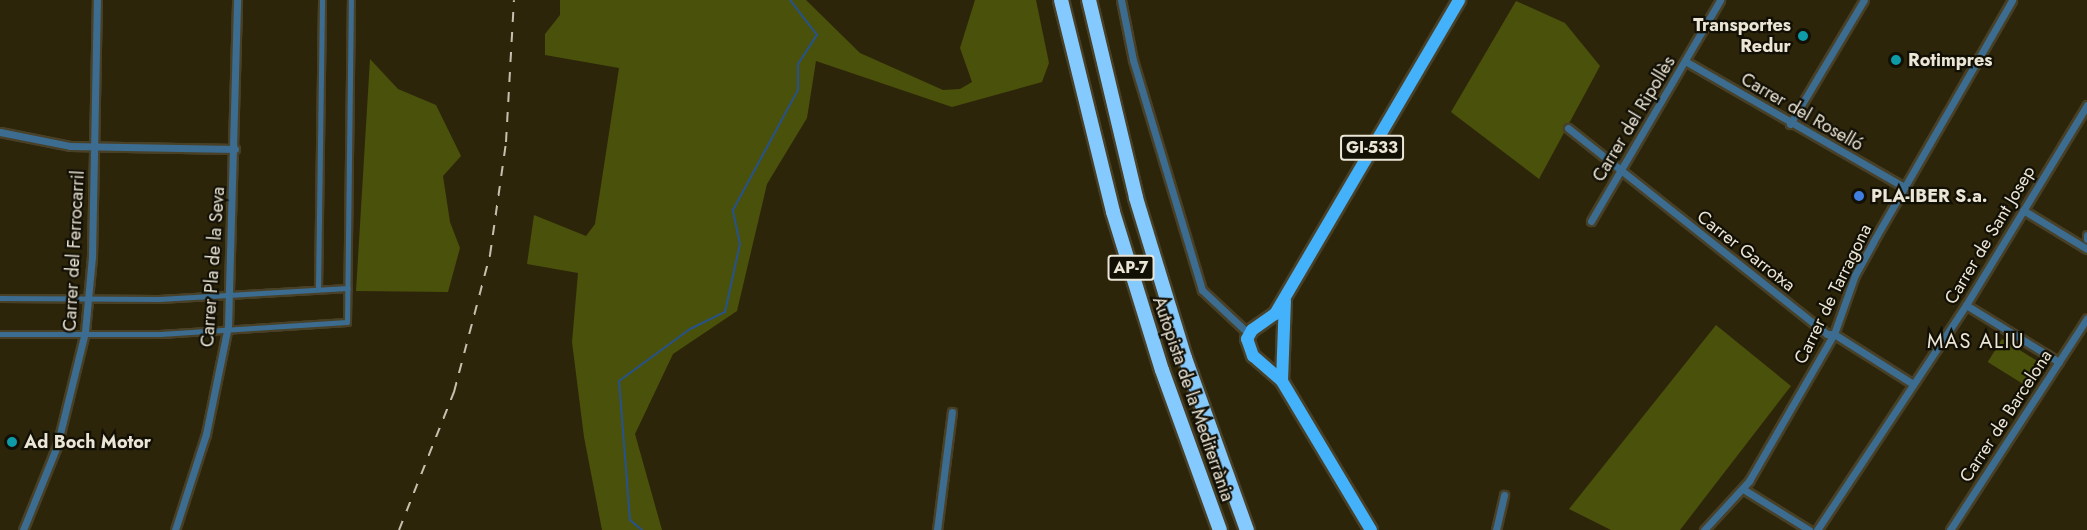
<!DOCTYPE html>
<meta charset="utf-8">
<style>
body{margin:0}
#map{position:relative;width:2087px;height:530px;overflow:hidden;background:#2d250a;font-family:Jost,sans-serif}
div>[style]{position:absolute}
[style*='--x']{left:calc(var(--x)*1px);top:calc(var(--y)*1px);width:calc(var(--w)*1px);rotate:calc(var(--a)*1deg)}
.green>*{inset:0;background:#4a510b;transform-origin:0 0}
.stream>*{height:2px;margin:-1px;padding:0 1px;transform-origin:1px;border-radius:1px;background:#26528e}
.roads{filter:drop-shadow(2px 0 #484027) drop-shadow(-2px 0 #484027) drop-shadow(0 2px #484027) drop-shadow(0 -2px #484027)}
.pedestrian>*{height:5px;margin:-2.5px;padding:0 2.5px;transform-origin:2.5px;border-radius:2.5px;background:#3c6c8f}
.minor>*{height:7px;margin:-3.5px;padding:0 3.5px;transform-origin:3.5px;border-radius:3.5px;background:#3c6c8f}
.primary>*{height:12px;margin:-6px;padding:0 6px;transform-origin:6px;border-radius:6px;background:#43b2fb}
.motorway>*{height:14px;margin:-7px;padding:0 7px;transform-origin:7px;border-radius:7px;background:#85caff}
.rail>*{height:2px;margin-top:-1px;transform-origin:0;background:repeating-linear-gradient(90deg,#c7c0af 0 10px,transparent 0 20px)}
.dots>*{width:16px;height:16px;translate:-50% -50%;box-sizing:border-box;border:3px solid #120f05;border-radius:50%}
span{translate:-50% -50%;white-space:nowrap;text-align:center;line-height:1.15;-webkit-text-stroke:4.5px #120f05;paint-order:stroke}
.shield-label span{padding:2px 4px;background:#120f05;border:2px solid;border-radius:4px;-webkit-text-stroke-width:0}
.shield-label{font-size:16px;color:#ebe5d6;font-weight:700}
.poi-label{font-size:18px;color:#ebe5d6;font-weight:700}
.right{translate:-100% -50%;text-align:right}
.left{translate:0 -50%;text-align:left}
.street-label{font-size:18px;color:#ebe5d6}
.neighbourhood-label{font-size:20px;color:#ebe5d6;letter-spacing:1.5px}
</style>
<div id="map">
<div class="green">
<div style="clip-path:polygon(560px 0,806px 0,860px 53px,943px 90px,960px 89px,972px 82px,960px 48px,975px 0,1036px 0,1049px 63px,1042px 82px,952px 107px,816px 61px,807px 118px,767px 184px,737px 311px,673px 354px,635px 434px,662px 530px,602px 530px,584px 437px,572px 342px,578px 273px,527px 264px,534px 215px,586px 236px,595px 224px,619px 68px,545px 55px,545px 34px,560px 15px)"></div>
<div style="clip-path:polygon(1516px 1px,1565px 23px,1600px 66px,1539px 179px,1451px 112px)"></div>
<div style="clip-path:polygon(370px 59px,398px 89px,436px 105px,461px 156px,443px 176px,450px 222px,460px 248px,448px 292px,356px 291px)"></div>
<div style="clip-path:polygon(1716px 325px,1791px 386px,1680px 530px,1611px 530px,1569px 509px)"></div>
<div style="left:2002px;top:339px;width:47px;height:27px;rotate:32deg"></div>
</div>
<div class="stream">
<div style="--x:642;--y:530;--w:16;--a:-140"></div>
<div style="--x:630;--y:520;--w:139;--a:-94.5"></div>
<div style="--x:619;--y:381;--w:88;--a:-36.2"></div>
<div style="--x:690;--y:329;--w:39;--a:-26"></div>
<div style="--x:725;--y:312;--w:70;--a:-77.6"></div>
<div style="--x:740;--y:244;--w:35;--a:-102"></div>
<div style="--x:733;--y:210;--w:136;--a:-61.6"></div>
<div style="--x:798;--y:90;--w:26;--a:-90"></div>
<div style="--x:798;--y:64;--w:35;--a:-57"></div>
<div style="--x:817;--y:35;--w:44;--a:-127.6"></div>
</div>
<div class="roads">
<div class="pedestrian">
<div style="--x:318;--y:289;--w:289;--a:-89.2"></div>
<div style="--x:0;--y:298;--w:159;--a:0.4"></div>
<div style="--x:159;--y:299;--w:189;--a:-3.3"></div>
<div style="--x:0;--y:334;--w:160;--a:0"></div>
<div style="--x:160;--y:334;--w:187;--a:-3.7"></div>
<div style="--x:347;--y:322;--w:322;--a:-89.3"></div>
</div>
<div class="minor">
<div style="--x:1121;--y:0;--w:61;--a:78.7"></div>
<div style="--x:1133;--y:60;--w:240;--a:73.3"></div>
<div style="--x:1202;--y:290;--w:64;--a:43.1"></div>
<div style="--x:1685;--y:61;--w:253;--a:29.9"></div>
<div style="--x:1790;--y:124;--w:144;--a:-59.2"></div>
<div style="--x:1568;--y:128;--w:331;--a:38.5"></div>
<div style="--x:1827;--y:334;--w:7;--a:0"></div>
<div style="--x:1834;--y:334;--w:93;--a:32.3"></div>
<div style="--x:0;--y:132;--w:71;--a:11.3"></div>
<div style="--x:70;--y:146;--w:165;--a:1"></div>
<div style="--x:2023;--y:210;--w:75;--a:31.4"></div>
<div style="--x:1591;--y:221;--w:256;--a:-59.7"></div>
<div style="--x:2087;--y:235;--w:4;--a:90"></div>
<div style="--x:1966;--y:305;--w:109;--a:31.5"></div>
<div style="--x:1743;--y:489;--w:78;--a:31.8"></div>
<div style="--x:23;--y:530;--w:91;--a:-68"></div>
<div style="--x:57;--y:446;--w:117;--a:-76.2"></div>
<div style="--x:85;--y:332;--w:75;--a:-84.7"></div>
<div style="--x:92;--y:257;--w:257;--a:-88.9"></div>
<div style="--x:175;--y:530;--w:101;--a:-72.1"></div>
<div style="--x:206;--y:434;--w:110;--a:-78.5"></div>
<div style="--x:228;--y:326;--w:326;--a:-88.4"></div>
<div style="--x:937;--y:530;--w:119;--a:-82.8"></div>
<div style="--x:1496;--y:530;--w:36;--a:-77"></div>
<div style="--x:1704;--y:530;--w:67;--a:-47.4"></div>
<div style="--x:1749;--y:481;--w:170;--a:-60"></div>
<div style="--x:1834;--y:334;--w:63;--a:-70.4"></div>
<div style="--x:1855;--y:275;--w:38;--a:-61"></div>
<div style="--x:1873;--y:242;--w:279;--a:-60.1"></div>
<div style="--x:1817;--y:530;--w:270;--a:-56.5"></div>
<div style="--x:1966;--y:305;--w:234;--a:-58.8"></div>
<div style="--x:1950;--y:530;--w:252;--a:-57.1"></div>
</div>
<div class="primary">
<div style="--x:1282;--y:381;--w:80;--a:-87.9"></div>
<div style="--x:1371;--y:530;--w:174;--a:-120.9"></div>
<div style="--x:1282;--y:381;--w:38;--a:-139"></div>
<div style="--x:1253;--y:356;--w:18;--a:-109"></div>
<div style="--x:1247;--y:339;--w:10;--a:-61"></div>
<div style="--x:1252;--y:330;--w:28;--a:-35"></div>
<div style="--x:1275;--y:314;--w:364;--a:-59.6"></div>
</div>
<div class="motorway">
<div style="--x:1061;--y:0;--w:218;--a:76.2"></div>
<div style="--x:1113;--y:212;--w:165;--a:72.8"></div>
<div style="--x:1162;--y:370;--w:170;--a:70.1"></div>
<div style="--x:1089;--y:0;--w:204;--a:76.6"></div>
<div style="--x:1136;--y:198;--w:167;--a:73"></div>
<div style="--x:1185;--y:358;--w:183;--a:70.2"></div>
</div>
</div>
<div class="rail">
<div style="--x:399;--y:530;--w:149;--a:-68.3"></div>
<div style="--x:454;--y:392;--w:142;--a:-75.3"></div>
<div style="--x:490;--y:255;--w:114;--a:-81.9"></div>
<div style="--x:506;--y:142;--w:142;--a:-86.8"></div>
</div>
<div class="dots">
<div style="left:1803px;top:36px;background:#0f9aa8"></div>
<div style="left:1896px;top:60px;background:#0f9aa8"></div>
<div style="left:1859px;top:196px;background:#3f7fe0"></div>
<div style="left:12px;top:442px;background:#0f9aa8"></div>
</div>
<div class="shield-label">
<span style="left:1372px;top:148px">GI-533</span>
<span style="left:1131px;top:268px">AP-7</span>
</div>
<div class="poi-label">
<span class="right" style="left:1791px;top:36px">Transportes<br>Redur</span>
<span class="left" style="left:1908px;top:60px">Rotimpres</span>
<span class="left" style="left:1871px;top:196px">PLA-IBER S.a.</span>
<span class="left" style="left:24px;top:442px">Ad Boch Motor</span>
</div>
<div class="street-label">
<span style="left:1802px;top:112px;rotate:30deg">Carrer del Roselló</span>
<span style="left:1634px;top:119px;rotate:-59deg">Carrer del Ripollès</span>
<span style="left:1990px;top:235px;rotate:-59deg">Carrer de Sant Josep</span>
<span style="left:74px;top:251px;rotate:-87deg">Carrer del Ferrocarril</span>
<span style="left:1746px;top:251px;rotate:38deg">Carrer Garrotxa</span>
<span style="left:213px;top:267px;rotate:-86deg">Carrer Pla de la Seva</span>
<span style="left:1833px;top:294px;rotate:-64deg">Carrer de Tarragona</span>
<span style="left:1193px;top:399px;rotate:71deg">Autopista de la Mediterrània</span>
<span style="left:2006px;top:416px;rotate:-57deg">Carrer de Barcelona</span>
</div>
<div class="neighbourhood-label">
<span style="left:1976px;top:341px">MAS ALIU</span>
</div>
</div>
